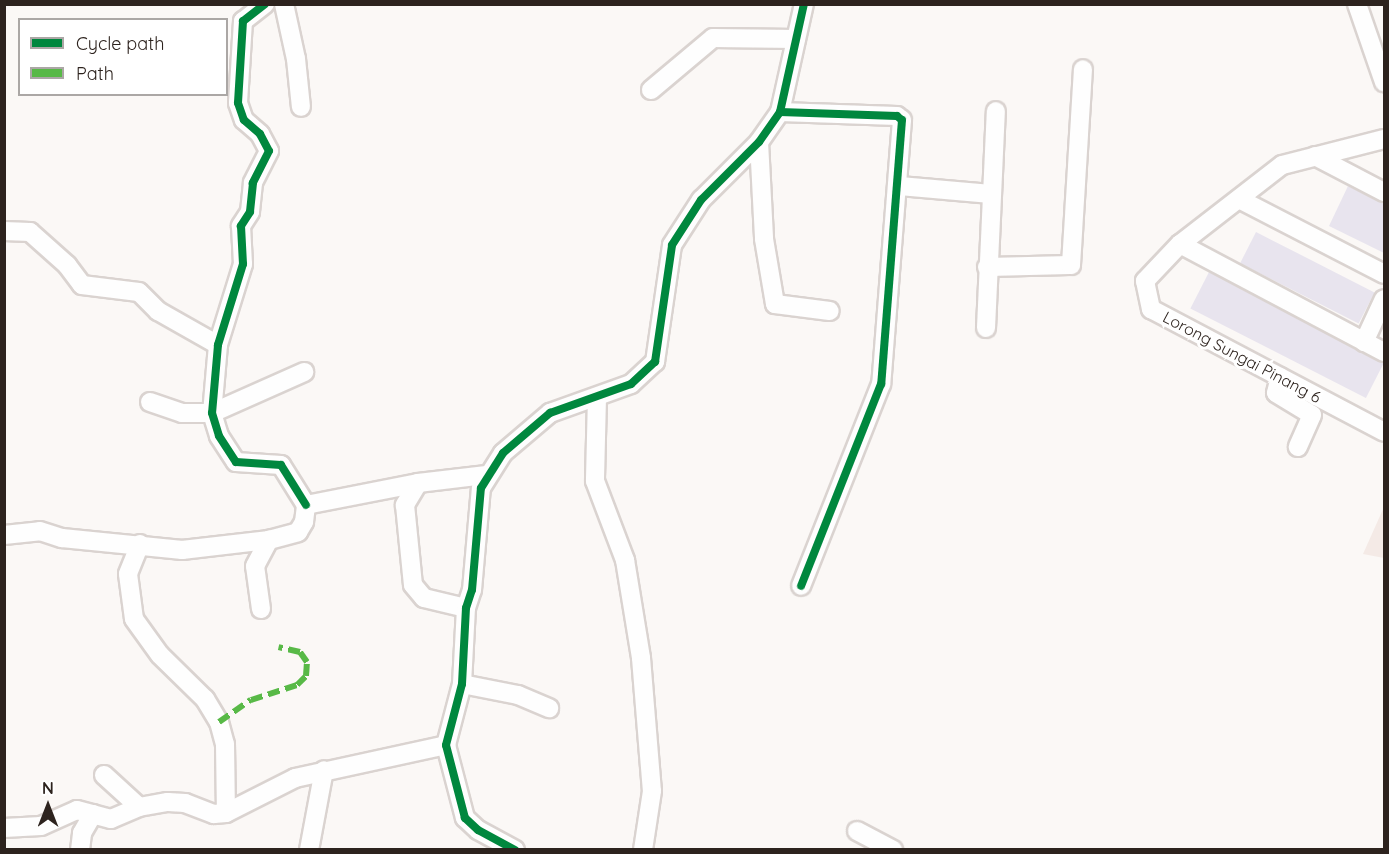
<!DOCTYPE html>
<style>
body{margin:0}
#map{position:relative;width:1389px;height:854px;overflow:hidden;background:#fbf8f6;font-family:Quicksand,sans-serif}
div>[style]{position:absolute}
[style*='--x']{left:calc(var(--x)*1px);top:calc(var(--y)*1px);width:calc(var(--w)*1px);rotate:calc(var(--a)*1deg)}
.built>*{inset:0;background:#f4eae6}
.building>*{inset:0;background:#e8e4ee;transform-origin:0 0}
.roads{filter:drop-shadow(2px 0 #dad3d0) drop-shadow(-2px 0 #dad3d0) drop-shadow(0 2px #dad3d0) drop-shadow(0 -2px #dad3d0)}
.minor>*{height:18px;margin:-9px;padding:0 9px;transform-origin:9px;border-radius:9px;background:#fefefe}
.quiet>*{height:6px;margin-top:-3px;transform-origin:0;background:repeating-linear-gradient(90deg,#58b947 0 12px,transparent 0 18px)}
.cycleway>*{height:8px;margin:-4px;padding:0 4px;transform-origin:4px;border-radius:4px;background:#00873e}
span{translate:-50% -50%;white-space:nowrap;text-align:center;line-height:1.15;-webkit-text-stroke:6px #fff;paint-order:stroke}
.street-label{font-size:16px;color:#2d231e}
.frame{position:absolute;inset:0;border:6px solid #2d231e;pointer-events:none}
.legend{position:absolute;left:18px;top:18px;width:210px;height:78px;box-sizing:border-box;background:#fff;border:2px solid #aba7a5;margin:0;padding:8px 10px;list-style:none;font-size:18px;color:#2d231e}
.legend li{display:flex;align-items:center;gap:12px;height:30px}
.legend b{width:30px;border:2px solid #aba7a5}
.north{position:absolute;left:18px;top:776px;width:60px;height:60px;-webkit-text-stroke:4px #fff;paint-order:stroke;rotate:0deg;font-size:16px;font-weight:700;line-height:24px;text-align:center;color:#2d231e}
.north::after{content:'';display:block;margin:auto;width:21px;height:27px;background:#2d231e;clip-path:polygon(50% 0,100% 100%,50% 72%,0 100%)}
</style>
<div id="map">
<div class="built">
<div style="clip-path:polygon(1384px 507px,1384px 558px,1363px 554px)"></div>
</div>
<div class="building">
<div style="clip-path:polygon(1348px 186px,1384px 204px,1384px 253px,1329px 226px)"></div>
<div style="left:1256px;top:232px;width:133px;height:35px;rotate:27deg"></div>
<div style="left:1209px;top:272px;width:197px;height:41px;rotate:27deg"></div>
</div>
<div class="roads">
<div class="minor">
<div style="--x:265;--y:4;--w:28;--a:142"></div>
<div style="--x:243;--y:21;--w:82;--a:93.5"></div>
<div style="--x:238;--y:103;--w:18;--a:71"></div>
<div style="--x:244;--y:120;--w:21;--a:41"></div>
<div style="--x:260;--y:134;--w:19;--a:62"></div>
<div style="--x:269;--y:151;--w:36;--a:117"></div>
<div style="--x:253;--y:183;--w:29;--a:96"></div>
<div style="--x:250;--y:212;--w:17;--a:123"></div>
<div style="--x:241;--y:226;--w:38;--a:87"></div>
<div style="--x:243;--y:264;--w:85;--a:107.2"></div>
<div style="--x:218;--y:345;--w:68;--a:95"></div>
<div style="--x:212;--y:413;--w:24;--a:73"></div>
<div style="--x:219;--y:436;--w:31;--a:57"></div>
<div style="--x:236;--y:462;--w:45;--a:3.8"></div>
<div style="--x:281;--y:465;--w:47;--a:58"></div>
<div style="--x:284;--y:4;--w:56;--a:77.7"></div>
<div style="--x:296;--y:59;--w:48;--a:84.1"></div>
<div style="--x:1357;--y:4;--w:83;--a:70.9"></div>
<div style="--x:651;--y:90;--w:81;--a:-40"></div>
<div style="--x:713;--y:38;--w:83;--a:0.7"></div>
<div style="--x:780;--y:112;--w:117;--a:2"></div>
<div style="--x:897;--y:116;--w:6;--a:39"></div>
<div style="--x:902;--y:120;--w:265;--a:94.5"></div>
<div style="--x:881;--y:384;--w:217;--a:111.6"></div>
<div style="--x:1384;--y:139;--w:105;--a:165.7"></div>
<div style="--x:1282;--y:165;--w:129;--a:142.2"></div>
<div style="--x:1180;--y:244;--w:51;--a:133.4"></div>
<div style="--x:1145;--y:281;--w:29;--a:78"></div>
<div style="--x:1151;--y:309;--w:263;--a:27.8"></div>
<div style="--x:759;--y:142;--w:97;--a:87"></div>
<div style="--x:764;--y:239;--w:66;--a:80.4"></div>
<div style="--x:775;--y:304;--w:55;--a:7.3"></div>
<div style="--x:1315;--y:156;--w:78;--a:27.6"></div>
<div style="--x:900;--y:186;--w:91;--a:5"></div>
<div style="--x:1239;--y:199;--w:163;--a:27.3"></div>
<div style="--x:4;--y:231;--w:26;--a:2"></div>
<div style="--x:30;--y:232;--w:50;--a:41.7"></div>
<div style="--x:67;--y:265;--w:25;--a:53"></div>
<div style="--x:82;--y:285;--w:57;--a:7"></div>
<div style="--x:139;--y:292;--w:27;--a:45"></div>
<div style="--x:158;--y:311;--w:69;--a:29.5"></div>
<div style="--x:1180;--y:244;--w:231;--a:27.9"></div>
<div style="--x:987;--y:267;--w:84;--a:-1.4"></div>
<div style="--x:1071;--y:265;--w:196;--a:-86.5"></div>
<div style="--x:986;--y:328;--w:217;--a:-87.4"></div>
<div style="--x:1364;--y:342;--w:47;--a:-65.1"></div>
<div style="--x:1280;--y:377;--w:16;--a:104"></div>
<div style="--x:1276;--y:393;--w:42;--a:31.4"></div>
<div style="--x:1312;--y:415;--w:35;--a:114"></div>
<div style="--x:597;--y:397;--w:84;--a:91.4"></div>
<div style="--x:595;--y:481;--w:85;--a:69.2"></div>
<div style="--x:625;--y:560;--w:99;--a:80.7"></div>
<div style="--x:641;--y:658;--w:133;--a:85.3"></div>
<div style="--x:652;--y:791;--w:60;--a:98.7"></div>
<div style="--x:150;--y:402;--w:34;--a:19"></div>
<div style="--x:182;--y:413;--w:30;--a:0"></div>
<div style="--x:212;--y:413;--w:101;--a:-24"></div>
<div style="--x:418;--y:483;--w:26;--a:121"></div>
<div style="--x:405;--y:505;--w:80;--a:84.3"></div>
<div style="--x:413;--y:585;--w:17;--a:50"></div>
<div style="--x:424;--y:598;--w:43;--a:13.4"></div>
<div style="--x:4;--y:535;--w:36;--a:-6"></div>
<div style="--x:40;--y:531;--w:23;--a:18"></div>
<div style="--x:62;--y:538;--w:121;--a:5.7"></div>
<div style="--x:182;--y:550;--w:88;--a:-6.6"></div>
<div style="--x:269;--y:540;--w:30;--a:-15"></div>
<div style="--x:298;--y:532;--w:12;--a:-59"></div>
<div style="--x:304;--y:522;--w:17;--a:-83"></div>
<div style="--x:306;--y:505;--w:114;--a:-11.1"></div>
<div style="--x:418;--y:483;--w:67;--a:-6.8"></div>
<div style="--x:140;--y:544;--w:32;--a:112"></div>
<div style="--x:128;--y:574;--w:45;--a:82.4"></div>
<div style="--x:134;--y:619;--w:44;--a:54.2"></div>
<div style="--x:160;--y:655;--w:63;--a:44.4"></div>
<div style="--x:205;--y:699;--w:27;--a:59"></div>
<div style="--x:219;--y:722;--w:23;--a:75"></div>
<div style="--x:225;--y:744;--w:69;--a:89.2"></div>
<div style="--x:261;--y:609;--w:43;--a:-97.9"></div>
<div style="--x:255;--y:566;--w:30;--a:-62"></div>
<div style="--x:462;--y:684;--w:57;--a:11.1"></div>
<div style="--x:518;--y:695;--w:34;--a:23"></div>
<div style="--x:104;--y:775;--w:47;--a:42.4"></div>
<div style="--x:4;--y:828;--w:37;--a:-3"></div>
<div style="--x:41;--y:826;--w:39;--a:-24"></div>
<div style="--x:77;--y:810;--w:35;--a:15"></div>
<div style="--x:111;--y:819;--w:30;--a:-23"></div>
<div style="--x:139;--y:807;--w:29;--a:-10"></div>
<div style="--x:168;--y:802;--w:17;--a:3"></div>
<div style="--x:185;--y:803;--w:31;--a:21"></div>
<div style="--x:214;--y:814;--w:12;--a:-5"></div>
<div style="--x:226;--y:813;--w:77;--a:-26.9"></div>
<div style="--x:295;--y:778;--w:155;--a:-12.3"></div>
<div style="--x:857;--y:831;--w:41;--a:27.8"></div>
<div style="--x:80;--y:850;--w:17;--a:-83"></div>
<div style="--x:82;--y:833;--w:22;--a:-60"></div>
<div style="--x:309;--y:850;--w:81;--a:-79.4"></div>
<div style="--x:515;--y:850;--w:42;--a:-151.6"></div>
<div style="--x:478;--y:830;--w:18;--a:-137"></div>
<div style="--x:465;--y:818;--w:75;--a:-104.6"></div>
<div style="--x:446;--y:745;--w:63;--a:-75.3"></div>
<div style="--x:462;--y:684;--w:76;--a:-87"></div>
<div style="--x:466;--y:608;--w:19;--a:-72"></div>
<div style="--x:472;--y:590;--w:102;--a:-85"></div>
<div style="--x:481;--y:488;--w:41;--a:-57.8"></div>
<div style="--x:503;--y:453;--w:62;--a:-40.4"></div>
<div style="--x:550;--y:413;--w:86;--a:-19.7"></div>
<div style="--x:631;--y:384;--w:33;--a:-43"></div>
<div style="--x:655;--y:362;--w:118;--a:-81.7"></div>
<div style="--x:672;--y:245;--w:54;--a:-57.2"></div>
<div style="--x:701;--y:200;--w:82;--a:-45"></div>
<div style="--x:759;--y:142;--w:37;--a:-55"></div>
<div style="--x:780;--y:112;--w:111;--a:-77.5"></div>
</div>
</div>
<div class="quiet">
<div style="--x:219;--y:722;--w:39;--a:-35"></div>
<div style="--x:251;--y:700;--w:48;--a:-18.1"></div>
<div style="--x:297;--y:685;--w:13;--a:-45"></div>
<div style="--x:306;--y:676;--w:14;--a:-86"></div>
<div style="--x:307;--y:662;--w:12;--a:-125"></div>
<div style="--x:300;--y:652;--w:22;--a:-167"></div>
</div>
<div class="cycleway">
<div style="--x:265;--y:4;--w:28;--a:142"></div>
<div style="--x:243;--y:21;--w:82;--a:93.5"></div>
<div style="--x:238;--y:103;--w:18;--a:71"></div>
<div style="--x:244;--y:120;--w:21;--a:41"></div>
<div style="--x:260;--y:134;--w:19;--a:62"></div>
<div style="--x:269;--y:151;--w:36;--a:117"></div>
<div style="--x:253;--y:183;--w:29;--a:96"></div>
<div style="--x:250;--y:212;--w:17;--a:123"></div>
<div style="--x:241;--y:226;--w:38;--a:87"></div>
<div style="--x:243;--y:264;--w:85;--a:107.2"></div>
<div style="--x:218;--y:345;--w:68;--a:95"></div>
<div style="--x:212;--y:413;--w:24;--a:73"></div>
<div style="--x:219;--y:436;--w:31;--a:57"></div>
<div style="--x:236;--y:462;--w:45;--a:3.8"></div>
<div style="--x:281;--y:465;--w:47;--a:58"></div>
<div style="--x:780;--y:112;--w:117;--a:2"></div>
<div style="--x:897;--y:116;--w:6;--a:39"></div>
<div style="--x:902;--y:120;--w:265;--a:94.5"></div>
<div style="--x:881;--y:384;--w:217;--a:111.6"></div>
<div style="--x:515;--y:850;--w:42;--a:-151.6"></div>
<div style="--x:478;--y:830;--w:18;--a:-137"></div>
<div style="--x:465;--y:818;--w:75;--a:-104.6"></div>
<div style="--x:446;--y:745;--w:63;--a:-75.3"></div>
<div style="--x:462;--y:684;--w:76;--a:-87"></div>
<div style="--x:466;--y:608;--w:19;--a:-72"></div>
<div style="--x:472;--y:590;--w:102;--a:-85"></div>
<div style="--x:481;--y:488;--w:41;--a:-57.8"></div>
<div style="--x:503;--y:453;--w:62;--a:-40.4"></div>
<div style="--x:550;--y:413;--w:86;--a:-19.7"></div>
<div style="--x:631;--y:384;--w:33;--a:-43"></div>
<div style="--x:655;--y:362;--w:118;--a:-81.7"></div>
<div style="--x:672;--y:245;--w:54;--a:-57.2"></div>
<div style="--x:701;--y:200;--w:82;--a:-45"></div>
<div style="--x:759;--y:142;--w:37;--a:-55"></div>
<div style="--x:780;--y:112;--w:111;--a:-77.5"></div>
</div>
<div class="street-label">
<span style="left:1242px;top:357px;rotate:28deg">Lorong Sungai Pinang 6</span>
</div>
<div class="frame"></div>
<ul class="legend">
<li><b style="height:8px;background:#00873e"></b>Cycle path</li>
<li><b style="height:8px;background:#58b947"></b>Path</li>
</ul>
<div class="north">N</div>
</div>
